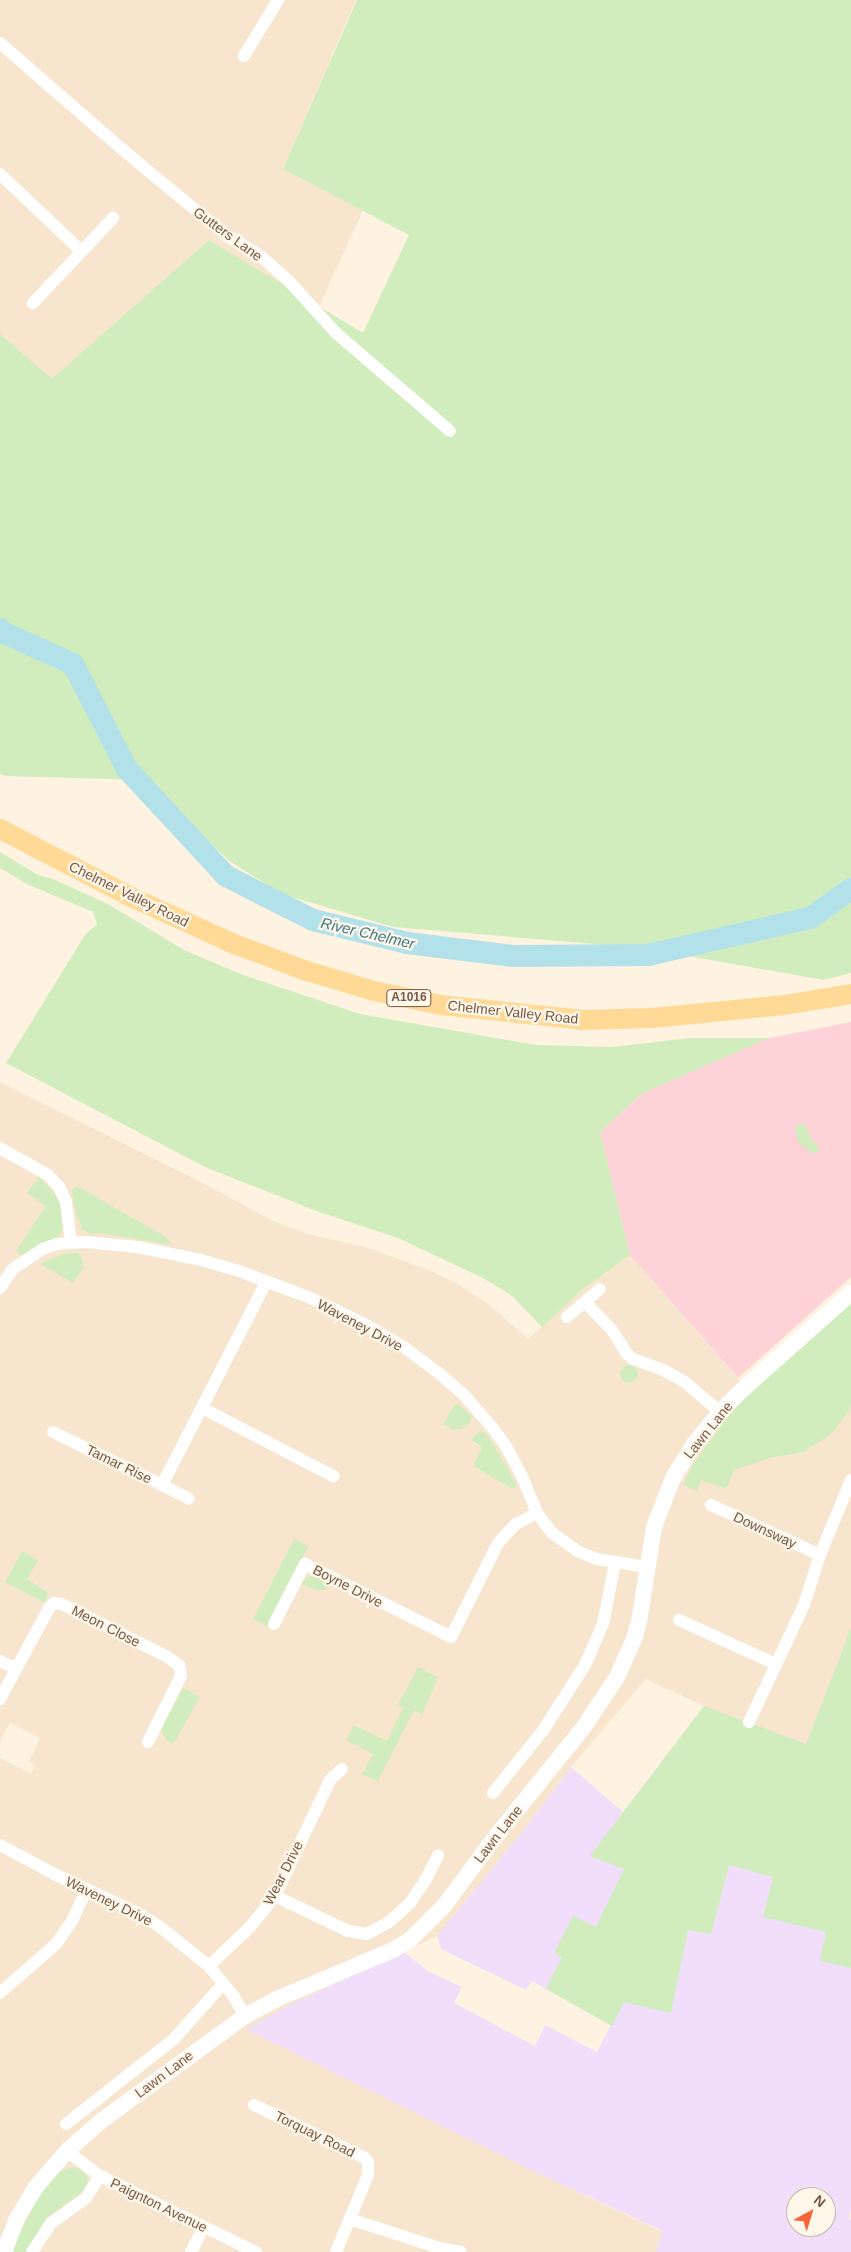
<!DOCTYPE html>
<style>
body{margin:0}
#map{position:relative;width:851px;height:2252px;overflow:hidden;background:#fef3e1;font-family:Helvetica,sans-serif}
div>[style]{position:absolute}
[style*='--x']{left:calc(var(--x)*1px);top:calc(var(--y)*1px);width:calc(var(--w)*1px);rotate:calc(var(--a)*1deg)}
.residential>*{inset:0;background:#f7e5ce}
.education>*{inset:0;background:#f0defb}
.medical>*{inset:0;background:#fdd3d8}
.green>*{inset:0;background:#d1edbe;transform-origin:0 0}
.round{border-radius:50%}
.river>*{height:22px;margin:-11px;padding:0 11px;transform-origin:11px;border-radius:11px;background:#b3e1ea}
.minor>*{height:12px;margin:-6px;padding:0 6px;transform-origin:6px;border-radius:6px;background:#fff}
.tertiary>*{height:16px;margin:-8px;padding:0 8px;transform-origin:8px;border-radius:8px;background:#fff}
.primary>*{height:20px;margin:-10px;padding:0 10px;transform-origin:10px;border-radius:10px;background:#ffda97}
span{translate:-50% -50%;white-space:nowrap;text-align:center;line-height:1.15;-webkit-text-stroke:4.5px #fff7e9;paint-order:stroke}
.shield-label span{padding:1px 4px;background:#fff7e9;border:1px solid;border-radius:4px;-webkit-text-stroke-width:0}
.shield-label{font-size:12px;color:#785845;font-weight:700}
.street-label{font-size:14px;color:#785845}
.water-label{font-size:15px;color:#3a7987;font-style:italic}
.north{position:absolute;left:786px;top:2187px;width:50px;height:50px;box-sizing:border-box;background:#fff7e9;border:1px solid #c9b7a7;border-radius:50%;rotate:39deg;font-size:14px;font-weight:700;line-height:20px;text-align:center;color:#785845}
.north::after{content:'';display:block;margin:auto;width:18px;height:22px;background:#f56539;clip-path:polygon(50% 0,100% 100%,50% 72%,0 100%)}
</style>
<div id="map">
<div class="residential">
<div style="clip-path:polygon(0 0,356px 0,283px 169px,363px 210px,319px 307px,209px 240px,52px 380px,0 334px)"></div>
<div style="clip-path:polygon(evenodd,0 1082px,197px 1180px,275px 1222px,309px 1234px,372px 1249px,431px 1271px,458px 1284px,491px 1306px,528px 1339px,583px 1289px,630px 1255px,750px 1393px,726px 1418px,692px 1466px,697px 1490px,701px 1480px,770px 1458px,803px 1452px,850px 1410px,851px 1404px,851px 1628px,806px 1744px,704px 1706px,646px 1679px,571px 1767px,523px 1831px,437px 1936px,286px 2007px,533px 2171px,663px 2232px,656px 2252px,0 2252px,0 1758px,31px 1774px,35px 1765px,29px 1761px,40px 1738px,10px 1723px,0 1742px,0 1082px,473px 1443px,494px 1445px,516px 1484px,515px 1488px,512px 1489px,473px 1466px,482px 1448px,473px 1443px)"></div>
</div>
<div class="education">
<div style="clip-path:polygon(evenodd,851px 1628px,851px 2209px,849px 2218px,851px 2221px,851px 2252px,656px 2252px,663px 2231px,533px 2171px,246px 2029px,286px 2007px,403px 1951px,429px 1972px,462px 1987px,454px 2003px,535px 2046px,545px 2025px,597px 2052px,611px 2025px,532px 1981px,526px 1990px,441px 1949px,437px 1936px,523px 1831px,571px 1767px,623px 1812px,704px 1706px,806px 1744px,851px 1628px,796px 2197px,826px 2197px,826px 2227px,796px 2227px,796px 2197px)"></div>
</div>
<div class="medical">
<div style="clip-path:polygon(851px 1022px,851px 1277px,738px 1378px,630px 1255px,600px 1132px,643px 1093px,765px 1039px)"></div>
</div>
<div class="green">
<div style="clip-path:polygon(357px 0,851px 0,851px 973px,824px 980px,643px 948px,393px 927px,282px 894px,228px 860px,146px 780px,5px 776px,0 774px,0 334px,52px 379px,209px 240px,363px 333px,409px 235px,283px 169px)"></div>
<div style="clip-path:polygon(0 852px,38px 875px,53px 879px,108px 904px,184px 950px,243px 975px,360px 1014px,536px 1045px,612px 1047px,690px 1038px,769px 1038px,643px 1093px,600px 1132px,630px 1255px,583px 1289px,542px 1327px,511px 1295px,483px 1278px,398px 1238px,319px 1212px,205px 1167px,6px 1063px,85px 935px,97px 924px,93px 912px,27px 884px,0 868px)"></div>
<div style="clip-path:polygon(799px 1124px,804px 1124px,806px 1127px,812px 1140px,819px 1147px,818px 1153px,812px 1153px,798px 1142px,795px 1129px)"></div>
<div style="clip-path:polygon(39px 1177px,53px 1191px,60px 1205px,63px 1229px,58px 1237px,21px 1255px,16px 1251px,46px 1206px,27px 1193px)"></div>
<div style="clip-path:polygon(77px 1186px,166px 1237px,173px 1245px,98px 1233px,91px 1234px,83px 1230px,76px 1214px,71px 1190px)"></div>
<div style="clip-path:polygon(78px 1253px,82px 1258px,83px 1268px,73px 1283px,40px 1264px,63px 1254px)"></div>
<div style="clip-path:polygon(851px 1300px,851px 1404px,850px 1410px,830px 1435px,803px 1452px,770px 1458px,734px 1470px,726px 1489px,701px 1480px,697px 1491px,683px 1485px,692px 1466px,726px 1418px,750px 1393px)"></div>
<div class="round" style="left:620px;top:1365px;width:18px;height:18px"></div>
<div style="clip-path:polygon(454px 1405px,460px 1405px,472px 1417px,469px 1424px,461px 1429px,452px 1429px,444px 1424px)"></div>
<div style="clip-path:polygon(479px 1431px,484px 1432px,494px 1445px,516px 1484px,515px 1488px,512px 1489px,473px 1466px,482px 1448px,471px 1439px)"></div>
<div style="left:294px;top:1539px;width:16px;height:90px;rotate:27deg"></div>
<div style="clip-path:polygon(22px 1551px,38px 1560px,27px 1579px,48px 1593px,45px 1603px,5px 1582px)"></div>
<div style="clip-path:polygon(315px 1576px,329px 1584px,326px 1590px,317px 1590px,300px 1584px,307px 1577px)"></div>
<div style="clip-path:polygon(851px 1628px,851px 1968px,820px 1961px,826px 1932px,763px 1917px,773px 1877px,729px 1865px,711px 1934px,688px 1930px,671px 2013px,624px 2002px,612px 2026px,546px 1989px,562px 1957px,554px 1953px,573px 1916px,596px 1927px,624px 1869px,590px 1856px,704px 1706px,806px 1744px)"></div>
<div style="clip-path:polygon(418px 1667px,438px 1677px,422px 1715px,414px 1710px,378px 1781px,362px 1774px,373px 1754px,346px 1740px,354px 1725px,387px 1741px,403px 1708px,398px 1705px)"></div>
<div style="clip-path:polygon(183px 1688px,200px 1697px,173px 1744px,166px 1740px,161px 1729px)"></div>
<div style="clip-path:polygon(73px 2167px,80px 2169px,87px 2176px,88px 2183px,83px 2191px,48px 2217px,26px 2252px,11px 2252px,36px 2200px,58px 2172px)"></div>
</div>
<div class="river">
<div style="--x:0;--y:629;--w:4;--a:56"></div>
<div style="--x:2;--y:632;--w:78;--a:24.3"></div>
<div style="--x:73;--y:664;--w:118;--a:62.8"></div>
<div style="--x:127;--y:769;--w:146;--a:47.2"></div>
<div style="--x:226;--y:876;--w:97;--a:26.8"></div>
<div style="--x:313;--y:920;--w:97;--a:13.7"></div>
<div style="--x:407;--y:943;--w:107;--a:7"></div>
<div style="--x:513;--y:956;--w:135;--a:-0.4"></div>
<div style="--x:648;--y:955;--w:166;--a:-12.9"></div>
<div style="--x:810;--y:918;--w:50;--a:-35.3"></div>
</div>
<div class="minor">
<div style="--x:0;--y:43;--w:163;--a:41"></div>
<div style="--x:123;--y:150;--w:135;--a:39.6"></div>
<div style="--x:227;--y:236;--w:36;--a:30"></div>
<div style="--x:258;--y:254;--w:38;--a:41"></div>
<div style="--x:287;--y:279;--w:73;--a:47.8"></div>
<div style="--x:336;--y:333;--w:150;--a:40.7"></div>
<div style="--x:244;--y:56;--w:66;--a:-58.7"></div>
<div style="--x:0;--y:174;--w:112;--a:43.5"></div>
<div style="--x:33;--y:303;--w:117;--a:-46.7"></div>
<div style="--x:0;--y:1148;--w:55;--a:29.4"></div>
<div style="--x:48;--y:1175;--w:16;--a:47"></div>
<div style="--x:59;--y:1187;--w:17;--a:65"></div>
<div style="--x:66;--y:1202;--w:40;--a:82.9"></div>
<div style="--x:0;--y:1288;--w:23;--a:-56"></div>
<div style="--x:13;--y:1269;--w:36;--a:-34"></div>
<div style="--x:43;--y:1249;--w:15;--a:-20"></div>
<div style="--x:57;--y:1244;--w:29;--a:-4"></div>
<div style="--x:86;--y:1242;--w:51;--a:5.6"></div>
<div style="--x:137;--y:1247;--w:65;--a:11.5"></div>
<div style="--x:201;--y:1260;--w:36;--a:16"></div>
<div style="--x:236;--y:1270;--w:80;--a:20.5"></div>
<div style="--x:311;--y:1298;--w:64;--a:26.2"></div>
<div style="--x:368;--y:1326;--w:43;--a:30.7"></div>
<div style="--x:405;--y:1348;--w:44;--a:36.6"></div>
<div style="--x:440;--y:1374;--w:32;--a:41"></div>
<div style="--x:464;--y:1395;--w:43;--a:48.8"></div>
<div style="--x:492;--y:1427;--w:26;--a:54"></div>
<div style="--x:507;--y:1448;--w:30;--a:62"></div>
<div style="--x:521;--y:1474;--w:42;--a:67.7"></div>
<div style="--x:537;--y:1513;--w:25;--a:53"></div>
<div style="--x:552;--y:1533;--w:33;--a:35"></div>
<div style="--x:579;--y:1552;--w:19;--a:21"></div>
<div style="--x:597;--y:1559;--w:51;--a:9.1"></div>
<div style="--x:585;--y:1302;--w:39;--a:46"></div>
<div style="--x:612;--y:1330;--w:28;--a:58"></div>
<div style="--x:627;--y:1354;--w:8;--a:40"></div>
<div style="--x:633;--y:1359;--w:32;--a:20"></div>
<div style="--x:663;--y:1370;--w:26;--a:29"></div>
<div style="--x:686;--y:1383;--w:45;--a:40.5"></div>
<div style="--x:567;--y:1317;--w:43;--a:-40.3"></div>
<div style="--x:202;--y:1408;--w:148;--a:27.4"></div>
<div style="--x:53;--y:1432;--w:121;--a:25.9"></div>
<div style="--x:162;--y:1485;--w:229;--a:-62.8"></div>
<div style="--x:162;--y:1485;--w:30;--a:27"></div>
<div style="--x:711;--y:1505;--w:120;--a:24.6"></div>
<div style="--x:679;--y:1620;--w:107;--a:24.4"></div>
<div style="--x:274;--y:1624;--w:68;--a:-62.7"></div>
<div style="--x:305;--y:1564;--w:163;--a:26.6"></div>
<div style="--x:451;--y:1637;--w:105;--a:-63.4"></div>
<div style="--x:498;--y:1543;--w:26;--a:-47"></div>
<div style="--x:516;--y:1524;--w:24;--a:-28"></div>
<div style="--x:0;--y:1661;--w:17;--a:25"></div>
<div style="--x:0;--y:1699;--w:103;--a:-61.7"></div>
<div style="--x:49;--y:1608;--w:7;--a:-45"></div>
<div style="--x:54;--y:1603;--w:8;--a:7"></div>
<div style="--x:62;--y:1604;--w:116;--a:26.6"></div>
<div style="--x:166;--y:1656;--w:16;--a:35"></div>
<div style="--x:179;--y:1665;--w:11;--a:80"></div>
<div style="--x:181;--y:1676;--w:74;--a:116.6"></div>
<div style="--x:749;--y:1722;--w:129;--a:-64.8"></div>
<div style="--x:804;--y:1605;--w:52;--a:-72.3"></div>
<div style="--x:820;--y:1555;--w:81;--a:-67.5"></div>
<div style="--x:493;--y:1793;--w:82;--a:-51.4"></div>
<div style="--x:544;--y:1729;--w:76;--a:-57.4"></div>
<div style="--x:585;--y:1665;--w:45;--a:-66.3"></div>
<div style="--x:603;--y:1624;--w:62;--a:-78.9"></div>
<div style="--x:0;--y:1845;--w:61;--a:28.2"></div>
<div style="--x:54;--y:1874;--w:93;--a:24.9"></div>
<div style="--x:138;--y:1913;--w:26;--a:32"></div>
<div style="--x:160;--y:1927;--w:63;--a:38.5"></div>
<div style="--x:209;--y:1966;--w:40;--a:51"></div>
<div style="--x:234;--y:1997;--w:22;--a:60"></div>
<div style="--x:275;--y:1896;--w:81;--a:25.6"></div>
<div style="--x:348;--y:1931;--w:19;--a:9"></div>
<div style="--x:367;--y:1934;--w:25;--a:-29"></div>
<div style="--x:389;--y:1922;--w:28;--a:-42"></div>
<div style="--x:410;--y:1903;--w:27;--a:-56"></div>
<div style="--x:425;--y:1881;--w:29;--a:-63"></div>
<div style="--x:209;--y:1966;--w:57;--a:-43.6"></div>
<div style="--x:250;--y:1927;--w:40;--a:-51"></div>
<div style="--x:275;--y:1896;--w:128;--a:-64.6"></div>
<div style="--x:330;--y:1780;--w:16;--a:-43"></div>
<div style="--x:0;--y:1993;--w:74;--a:-41.2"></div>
<div style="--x:56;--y:1944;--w:28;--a:-55"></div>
<div style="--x:72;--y:1921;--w:35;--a:-65"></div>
<div style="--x:254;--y:2105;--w:123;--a:25.5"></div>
<div style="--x:365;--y:2158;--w:5;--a:53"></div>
<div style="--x:368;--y:2162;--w:13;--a:90"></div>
<div style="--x:368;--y:2175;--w:83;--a:112.6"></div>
<div style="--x:66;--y:2124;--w:137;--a:-38.2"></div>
<div style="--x:174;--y:2039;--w:74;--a:-48.3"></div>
<div style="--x:67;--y:2151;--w:41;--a:37.1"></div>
<div style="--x:100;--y:2176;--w:174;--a:26"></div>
<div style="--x:350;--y:2219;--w:94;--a:18"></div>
<div style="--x:439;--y:2248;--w:22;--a:10"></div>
<div style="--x:32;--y:2252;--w:35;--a:-57"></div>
<div style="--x:51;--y:2223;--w:43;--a:-35.5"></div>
<div style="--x:86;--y:2198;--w:26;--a:-58"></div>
<div style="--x:191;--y:2252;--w:28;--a:-63"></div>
</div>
<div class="tertiary">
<div style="--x:4;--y:2252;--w:34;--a:-69"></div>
<div style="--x:16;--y:2220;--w:37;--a:-59"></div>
<div style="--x:35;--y:2188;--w:49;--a:-49.1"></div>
<div style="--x:67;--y:2151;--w:45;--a:-41.4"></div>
<div style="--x:101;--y:2121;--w:178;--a:-36.1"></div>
<div style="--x:245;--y:2016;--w:38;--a:-28"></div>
<div style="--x:279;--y:1998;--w:124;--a:-22.8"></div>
<div style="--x:393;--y:1950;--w:21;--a:-31"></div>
<div style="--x:411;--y:1939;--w:47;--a:-45"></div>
<div style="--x:444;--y:1906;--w:87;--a:-53.4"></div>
<div style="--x:496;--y:1836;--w:139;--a:-51.1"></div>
<div style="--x:583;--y:1728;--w:61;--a:-56.3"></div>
<div style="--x:617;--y:1677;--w:42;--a:-65.9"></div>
<div style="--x:634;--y:1639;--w:18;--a:-74"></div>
<div style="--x:639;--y:1622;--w:96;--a:-81"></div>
<div style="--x:654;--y:1527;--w:53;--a:-68.8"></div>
<div style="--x:673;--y:1478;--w:40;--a:-58"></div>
<div style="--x:694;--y:1444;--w:41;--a:-50.9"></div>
<div style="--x:720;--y:1412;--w:28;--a:-45"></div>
<div style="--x:740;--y:1392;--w:149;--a:-41.7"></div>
</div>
<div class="primary">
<div style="--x:0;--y:829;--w:148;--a:27.4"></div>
<div style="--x:131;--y:897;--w:113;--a:24.5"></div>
<div style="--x:234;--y:944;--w:75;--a:20.4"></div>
<div style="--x:304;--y:970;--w:73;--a:16.7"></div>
<div style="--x:374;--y:991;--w:68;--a:11.8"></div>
<div style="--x:441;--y:1005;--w:143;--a:6"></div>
<div style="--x:583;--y:1020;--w:69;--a:-1.7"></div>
<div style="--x:652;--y:1018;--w:133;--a:-5.6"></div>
<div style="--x:784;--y:1005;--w:68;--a:-9.3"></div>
</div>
<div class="shield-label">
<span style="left:409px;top:998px">A1016</span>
</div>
<div class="street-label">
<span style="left:228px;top:234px;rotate:36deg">Gutters Lane</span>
<span style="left:129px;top:894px;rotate:26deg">Chelmer Valley Road</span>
<span style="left:513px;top:1012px;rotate:6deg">Chelmer Valley Road</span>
<span style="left:360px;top:1325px;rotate:28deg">Waveney Drive</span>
<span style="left:708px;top:1430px;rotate:-51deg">Lawn Lane</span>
<span style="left:119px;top:1464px;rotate:26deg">Tamar Rise</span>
<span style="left:765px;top:1530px;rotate:25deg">Downsway</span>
<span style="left:348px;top:1586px;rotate:27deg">Boyne Drive</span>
<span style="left:106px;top:1626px;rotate:27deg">Meon Close</span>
<span style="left:498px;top:1834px;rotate:-52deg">Lawn Lane</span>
<span style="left:283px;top:1873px;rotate:-63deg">Wear Drive</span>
<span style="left:109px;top:1901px;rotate:26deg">Waveney Drive</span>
<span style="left:164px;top:2074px;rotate:-37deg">Lawn Lane</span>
<span style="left:315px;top:2134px;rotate:26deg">Torquay Road</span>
<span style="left:159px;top:2205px;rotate:26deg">Paignton Avenue</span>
</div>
<div class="water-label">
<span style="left:368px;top:933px;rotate:13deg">River Chelmer</span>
</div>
<div class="north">N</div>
</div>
